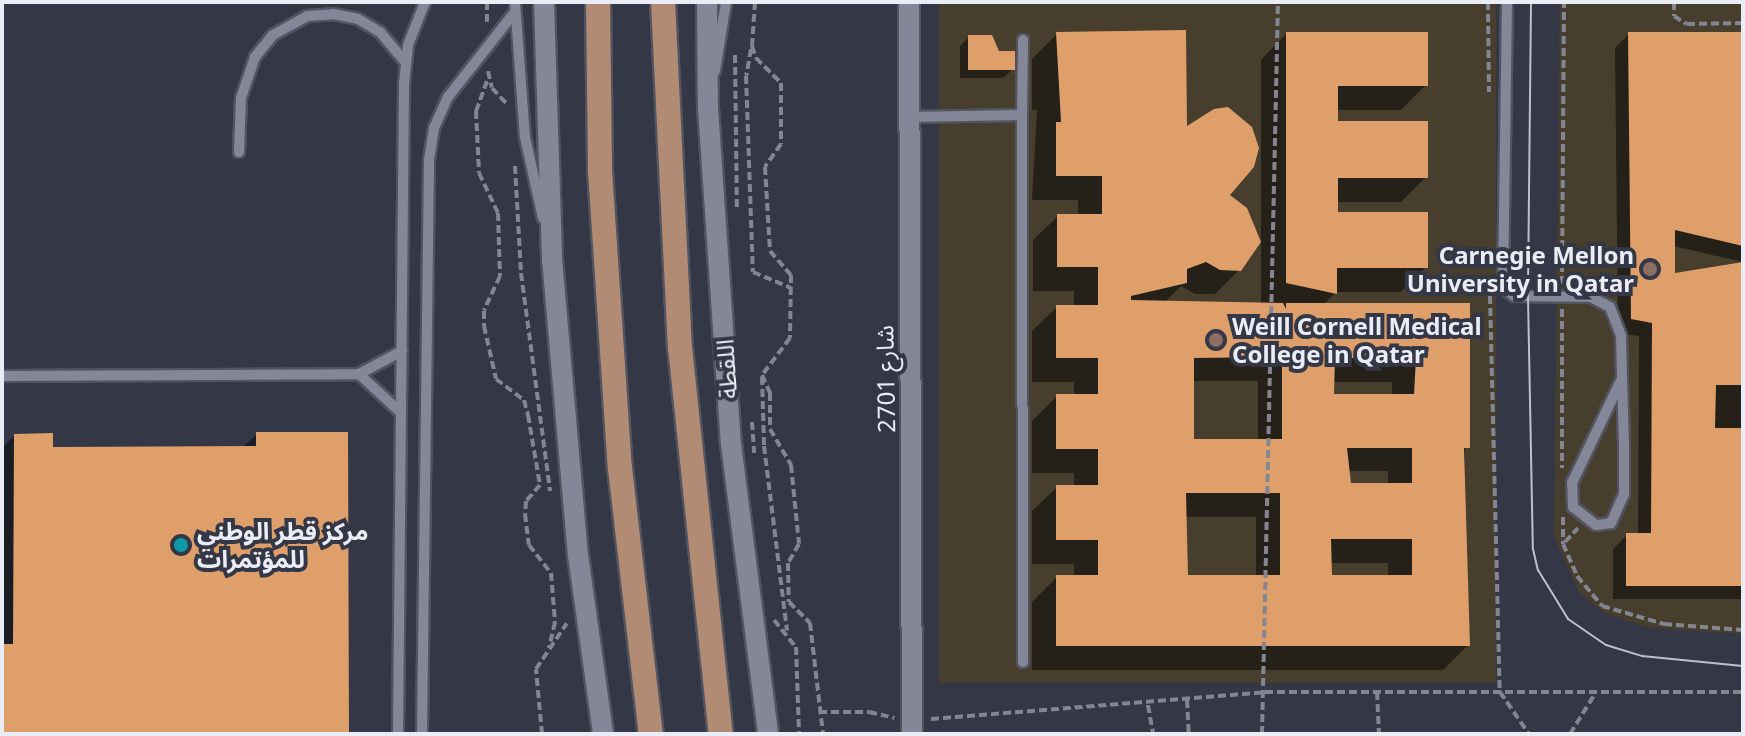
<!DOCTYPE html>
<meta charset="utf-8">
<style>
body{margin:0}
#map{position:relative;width:1745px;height:736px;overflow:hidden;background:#343745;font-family:"Noto Sans","Noto Sans Arabic",sans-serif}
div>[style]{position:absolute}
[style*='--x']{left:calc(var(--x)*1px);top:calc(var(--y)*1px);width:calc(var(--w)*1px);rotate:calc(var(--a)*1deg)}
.education>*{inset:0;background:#473e2d;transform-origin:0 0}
.shadow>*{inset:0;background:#0007}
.building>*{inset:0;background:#df9f6a}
.path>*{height:4px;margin-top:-2px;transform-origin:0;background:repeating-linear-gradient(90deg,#838591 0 8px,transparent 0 12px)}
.roads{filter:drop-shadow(2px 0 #525460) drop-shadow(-2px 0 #525460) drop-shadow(0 2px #525460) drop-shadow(0 -2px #525460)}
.lane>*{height:10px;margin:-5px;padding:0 5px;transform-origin:5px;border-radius:5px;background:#848797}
.street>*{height:20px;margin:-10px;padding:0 10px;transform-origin:10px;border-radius:10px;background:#848797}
.primary>*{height:24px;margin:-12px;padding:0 12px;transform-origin:12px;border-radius:12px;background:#b18b73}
.tram>*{height:2px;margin:-1px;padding:0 1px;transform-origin:1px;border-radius:1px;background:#bec0cb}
.dots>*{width:22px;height:22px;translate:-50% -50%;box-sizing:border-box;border:4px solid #343745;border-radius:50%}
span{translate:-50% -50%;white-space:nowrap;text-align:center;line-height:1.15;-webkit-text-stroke:8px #343745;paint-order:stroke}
.poi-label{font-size:24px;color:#ebedf6;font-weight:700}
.right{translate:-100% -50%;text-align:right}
.left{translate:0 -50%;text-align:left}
.street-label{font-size:24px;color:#ebedf6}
.frame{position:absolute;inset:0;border:4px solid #ebedf6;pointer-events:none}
</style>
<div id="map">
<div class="education">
<div style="left:939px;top:2px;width:557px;height:681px"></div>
<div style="clip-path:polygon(1560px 2px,1743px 2px,1743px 634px,1649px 628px,1602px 612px,1579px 592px,1554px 537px)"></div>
</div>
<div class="shadow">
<div style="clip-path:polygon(evenodd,1057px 34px,1185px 130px,1227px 195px,1240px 269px,1215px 294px,1195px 294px,1181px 286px,1164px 303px,1261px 305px,1261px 60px,1286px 34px,1426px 85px,1401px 110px,1336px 110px,1336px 123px,1426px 177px,1401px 202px,1336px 202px,1336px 214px,1426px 267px,1401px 292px,1336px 292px,1323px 305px,1468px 305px,1462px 577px,1468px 577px,1468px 645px,1443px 670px,1032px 670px,1032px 602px,1057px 577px,1074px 577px,1074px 564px,1032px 564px,1032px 511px,1057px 487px,1074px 487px,1074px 473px,1032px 473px,1032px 421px,1057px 396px,1074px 396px,1074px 382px,1032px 382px,1032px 331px,1057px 307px,1074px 307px,1074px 291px,1033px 291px,1033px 240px,1058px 216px,1078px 216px,1078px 200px,1032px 200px,1037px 110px,1032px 110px,1032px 59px,1057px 34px,1192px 381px,1258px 381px,1258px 441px,1192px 441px,1192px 381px,1057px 34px,1332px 382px,1392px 382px,1392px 396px,1332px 396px,1332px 382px,1057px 34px,1347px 471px,1388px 471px,1388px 485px,1349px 485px,1347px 471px,1057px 34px,1185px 517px,1256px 517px,1256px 577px,1186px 577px,1185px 517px,1057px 34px,1330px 563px,1388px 563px,1388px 577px,1330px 577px,1330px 563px)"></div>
<div style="clip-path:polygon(1629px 34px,1743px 34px,1743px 262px,1673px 246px,1673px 276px,1743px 265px,1743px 599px,1613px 599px,1613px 549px,1627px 535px,1638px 535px,1639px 336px,1618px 333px,1615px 48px)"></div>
<div style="clip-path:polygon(969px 37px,997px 53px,1013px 69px,1003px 78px,960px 78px,960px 46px)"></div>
<div style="clip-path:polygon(257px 434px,347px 734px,2px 734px,2px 448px,14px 436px,51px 449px,242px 448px)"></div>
</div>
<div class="building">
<div style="clip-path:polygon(evenodd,1186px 30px,1187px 126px,1214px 109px,1228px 107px,1252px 127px,1259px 148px,1254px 167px,1230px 195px,1247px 208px,1261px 242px,1241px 271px,1220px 270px,1206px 262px,1187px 269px,1187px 283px,1131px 296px,1131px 300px,1283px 303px,1286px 309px,1286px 303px,1470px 303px,1470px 448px,1464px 448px,1470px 646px,1056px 646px,1056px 575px,1098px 575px,1098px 540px,1056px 540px,1056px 485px,1098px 485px,1098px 449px,1056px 449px,1056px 394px,1098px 394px,1098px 358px,1056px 358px,1056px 305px,1098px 305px,1098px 267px,1057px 267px,1057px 214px,1102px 214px,1102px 176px,1056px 176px,1056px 122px,1061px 122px,1056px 32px,1186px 30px,1282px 357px,1282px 439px,1194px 439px,1194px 358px,1282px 357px,1186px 30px,1335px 358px,1416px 358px,1414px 394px,1334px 394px,1335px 358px,1186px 30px,1347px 448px,1412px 448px,1412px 483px,1351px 483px,1347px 448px,1186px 30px,1186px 493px,1280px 493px,1280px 575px,1188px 575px,1186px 493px,1186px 30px,1331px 539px,1412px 539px,1412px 575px,1332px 575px,1331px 539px)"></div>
<div style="clip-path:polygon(1286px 32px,1428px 32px,1428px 86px,1338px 86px,1338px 121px,1428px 121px,1428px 178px,1338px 178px,1338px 212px,1428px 212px,1428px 268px,1337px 268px,1337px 294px,1286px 283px)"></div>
<div style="clip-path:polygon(1628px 32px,1743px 32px,1743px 246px,1675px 230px,1675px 273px,1743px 262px,1743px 385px,1716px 385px,1715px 428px,1743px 428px,1743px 586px,1626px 586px,1626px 533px,1651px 533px,1652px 323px,1631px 319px)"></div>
<div style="clip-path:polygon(968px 35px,992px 35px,999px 51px,1015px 51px,1015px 70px,968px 70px)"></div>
<div style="clip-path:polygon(256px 432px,348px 432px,349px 734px,2px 734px,2px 644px,13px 644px,14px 434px,53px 433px,53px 447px,256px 446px)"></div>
</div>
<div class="path">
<div style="--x:487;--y:2;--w:20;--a:90"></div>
<div style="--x:755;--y:2;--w:44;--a:93.9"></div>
<div style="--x:752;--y:46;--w:13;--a:72"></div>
<div style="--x:756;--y:58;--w:35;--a:45"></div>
<div style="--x:781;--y:83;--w:61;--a:90"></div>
<div style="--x:781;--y:144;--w:28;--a:125"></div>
<div style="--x:765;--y:167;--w:84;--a:86.6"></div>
<div style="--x:770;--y:251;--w:32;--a:49"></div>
<div style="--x:791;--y:275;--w:63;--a:90.9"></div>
<div style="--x:790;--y:338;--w:46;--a:127.1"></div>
<div style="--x:762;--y:375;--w:20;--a:66"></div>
<div style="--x:770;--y:393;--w:36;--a:90"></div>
<div style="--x:770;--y:429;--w:42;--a:59.7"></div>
<div style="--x:791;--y:465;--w:79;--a:84.2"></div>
<div style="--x:799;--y:544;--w:22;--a:120"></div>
<div style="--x:788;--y:563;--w:39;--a:89"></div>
<div style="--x:789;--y:602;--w:30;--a:45"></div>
<div style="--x:810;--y:623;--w:112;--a:83.3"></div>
<div style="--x:1488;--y:2;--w:90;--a:89.4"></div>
<div style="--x:1674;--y:2;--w:14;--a:90"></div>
<div style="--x:1674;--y:16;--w:15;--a:32"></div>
<div style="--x:1687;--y:24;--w:56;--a:-1"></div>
<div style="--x:751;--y:49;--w:27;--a:100"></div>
<div style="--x:746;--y:76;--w:196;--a:88"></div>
<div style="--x:753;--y:272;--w:41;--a:22.8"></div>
<div style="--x:735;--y:55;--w:155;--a:89.3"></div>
<div style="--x:488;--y:71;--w:17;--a:77"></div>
<div style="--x:492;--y:88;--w:21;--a:47"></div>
<div style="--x:487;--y:81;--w:32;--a:110"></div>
<div style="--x:476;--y:111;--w:62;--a:87.2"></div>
<div style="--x:479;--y:173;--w:44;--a:64.6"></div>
<div style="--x:498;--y:213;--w:63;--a:88.2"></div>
<div style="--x:500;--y:276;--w:38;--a:115"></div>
<div style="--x:484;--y:311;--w:15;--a:90"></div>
<div style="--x:484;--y:326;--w:54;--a:77.2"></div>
<div style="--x:496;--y:379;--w:35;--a:37"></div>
<div style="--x:524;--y:400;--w:16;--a:75"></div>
<div style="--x:528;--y:415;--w:71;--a:80.3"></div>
<div style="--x:540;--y:485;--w:21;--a:131"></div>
<div style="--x:526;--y:501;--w:13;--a:94"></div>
<div style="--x:525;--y:514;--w:31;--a:83"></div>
<div style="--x:529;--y:545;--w:36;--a:52"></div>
<div style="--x:551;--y:573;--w:49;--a:85.3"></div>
<div style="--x:555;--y:622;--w:27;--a:103"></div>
<div style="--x:515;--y:166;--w:107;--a:86.8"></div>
<div style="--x:521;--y:273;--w:220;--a:82.4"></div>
<div style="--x:1562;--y:284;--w:282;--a:-89.6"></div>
<div style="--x:1490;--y:296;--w:396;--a:88.6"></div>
<div style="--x:1500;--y:692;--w:51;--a:55.4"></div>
<div style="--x:1562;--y:309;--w:159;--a:90"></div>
<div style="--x:762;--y:377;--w:69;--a:88.3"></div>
<div style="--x:764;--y:446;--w:186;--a:82.9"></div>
<div style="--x:752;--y:422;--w:31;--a:86"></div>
<div style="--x:1563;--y:517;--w:27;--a:90"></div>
<div style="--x:1563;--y:544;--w:35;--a:66"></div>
<div style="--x:1577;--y:576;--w:39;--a:50"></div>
<div style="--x:1602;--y:606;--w:65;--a:16.2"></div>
<div style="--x:1664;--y:624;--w:79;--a:4.3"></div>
<div style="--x:1565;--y:542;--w:19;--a:-47"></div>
<div style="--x:774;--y:620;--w:35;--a:51"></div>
<div style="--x:796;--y:647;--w:87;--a:88"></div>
<div style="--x:1377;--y:692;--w:42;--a:87.3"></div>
<div style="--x:1187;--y:700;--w:34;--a:87"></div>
<div style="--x:1148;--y:705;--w:29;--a:80"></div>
<div style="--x:819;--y:712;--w:50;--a:0"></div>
<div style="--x:869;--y:712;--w:26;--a:13"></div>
<div style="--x:931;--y:719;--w:335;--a:-4.6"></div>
<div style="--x:1265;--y:692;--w:478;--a:0"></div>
<div style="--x:542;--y:734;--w:65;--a:-95.3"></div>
<div style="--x:536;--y:669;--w:55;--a:-56"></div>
<div style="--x:1262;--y:734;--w:732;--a:-88.75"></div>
<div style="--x:1570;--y:734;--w:49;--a:-58.2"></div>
</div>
<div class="roads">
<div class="lane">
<div style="--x:515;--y:2;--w:135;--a:85.8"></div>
<div style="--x:525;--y:137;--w:83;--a:77.5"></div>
<div style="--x:1507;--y:2;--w:285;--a:90.8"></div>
<div style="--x:1503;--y:287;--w:14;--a:39"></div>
<div style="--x:1514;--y:296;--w:77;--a:0.7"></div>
<div style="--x:1591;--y:297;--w:21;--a:28"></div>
<div style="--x:1610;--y:307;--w:31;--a:69"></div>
<div style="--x:1621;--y:336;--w:42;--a:88.6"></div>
<div style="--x:1622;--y:378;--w:68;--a:88.3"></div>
<div style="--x:1624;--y:446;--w:48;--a:90"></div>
<div style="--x:1624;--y:494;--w:32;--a:114"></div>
<div style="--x:1611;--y:523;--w:15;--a:172"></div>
<div style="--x:1596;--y:525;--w:29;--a:-142"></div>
<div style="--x:1573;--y:507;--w:24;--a:-92"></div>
<div style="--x:1572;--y:483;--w:116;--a:-64.5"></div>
<div style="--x:715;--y:71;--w:70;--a:-80.9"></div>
<div style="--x:1022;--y:115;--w:75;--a:-89.2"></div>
<div style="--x:908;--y:117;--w:114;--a:-1"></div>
<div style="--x:1022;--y:115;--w:547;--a:89.9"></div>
<div style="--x:239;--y:152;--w:54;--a:-87.9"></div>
<div style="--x:241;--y:98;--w:43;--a:-71.1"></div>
<div style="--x:255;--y:57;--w:28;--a:-51"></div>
<div style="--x:273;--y:35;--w:39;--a:-29"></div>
<div style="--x:307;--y:16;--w:26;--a:-4"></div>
<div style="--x:333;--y:14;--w:25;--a:11"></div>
<div style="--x:358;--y:19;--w:26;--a:31"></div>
<div style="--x:380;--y:32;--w:39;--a:50"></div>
<div style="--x:359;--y:374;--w:56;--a:42.8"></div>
<div style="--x:2;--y:376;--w:357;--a:-0.3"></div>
<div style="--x:359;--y:374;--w:49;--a:-28.1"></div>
<div style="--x:398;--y:734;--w:650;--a:-89.47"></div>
<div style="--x:404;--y:84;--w:39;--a:-84"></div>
<div style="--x:408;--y:45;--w:46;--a:-68.4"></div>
<div style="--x:422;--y:734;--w:574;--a:-89.3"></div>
<div style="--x:429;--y:160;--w:32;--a:-81"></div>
<div style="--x:434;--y:128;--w:34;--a:-66"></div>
<div style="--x:448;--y:97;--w:107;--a:-51.8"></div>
</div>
<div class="street">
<div style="--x:544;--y:2;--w:257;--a:88.2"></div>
<div style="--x:552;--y:259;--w:297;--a:85"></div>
<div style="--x:578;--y:555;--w:181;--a:82"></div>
<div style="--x:707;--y:2;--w:106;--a:89.5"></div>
<div style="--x:708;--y:108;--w:337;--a:86.1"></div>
<div style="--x:731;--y:444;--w:292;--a:82.7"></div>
<div style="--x:909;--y:2;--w:732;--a:89.77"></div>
</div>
<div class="primary">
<div style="--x:598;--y:2;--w:168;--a:89.3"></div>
<div style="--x:600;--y:170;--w:299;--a:86.2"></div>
<div style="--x:620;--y:468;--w:268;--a:83.4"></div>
<div style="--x:663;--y:2;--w:345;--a:87.2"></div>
<div style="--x:680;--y:347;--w:389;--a:84"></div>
</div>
</div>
<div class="tram">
<div style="--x:1531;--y:2;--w:295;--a:90.6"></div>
<div style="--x:1528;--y:297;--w:252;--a:88.9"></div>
<div style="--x:1533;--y:549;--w:22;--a:77"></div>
<div style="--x:1538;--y:570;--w:57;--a:58.5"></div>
<div style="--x:1568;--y:619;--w:46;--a:34.4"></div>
<div style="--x:1606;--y:645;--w:38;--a:17"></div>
<div style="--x:1642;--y:656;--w:101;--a:5.7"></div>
</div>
<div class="dots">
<div style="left:1650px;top:269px;background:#8d6e63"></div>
<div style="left:1216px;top:340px;background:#8d6e63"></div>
<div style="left:181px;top:545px;background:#0f9aa8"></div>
</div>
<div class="poi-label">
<span class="right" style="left:1634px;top:269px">Carnegie Mellon<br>University in Qatar</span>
<span class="left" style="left:1232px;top:340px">Weill Cornell Medical<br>College in Qatar</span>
<span class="left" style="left:197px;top:545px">مركز قطر الوطني<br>للمؤتمرات</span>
</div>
<div class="street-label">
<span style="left:726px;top:369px;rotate:-94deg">اللقطة</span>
<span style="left:885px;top:379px;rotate:-91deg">شارع 2701</span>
</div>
<div class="frame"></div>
</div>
